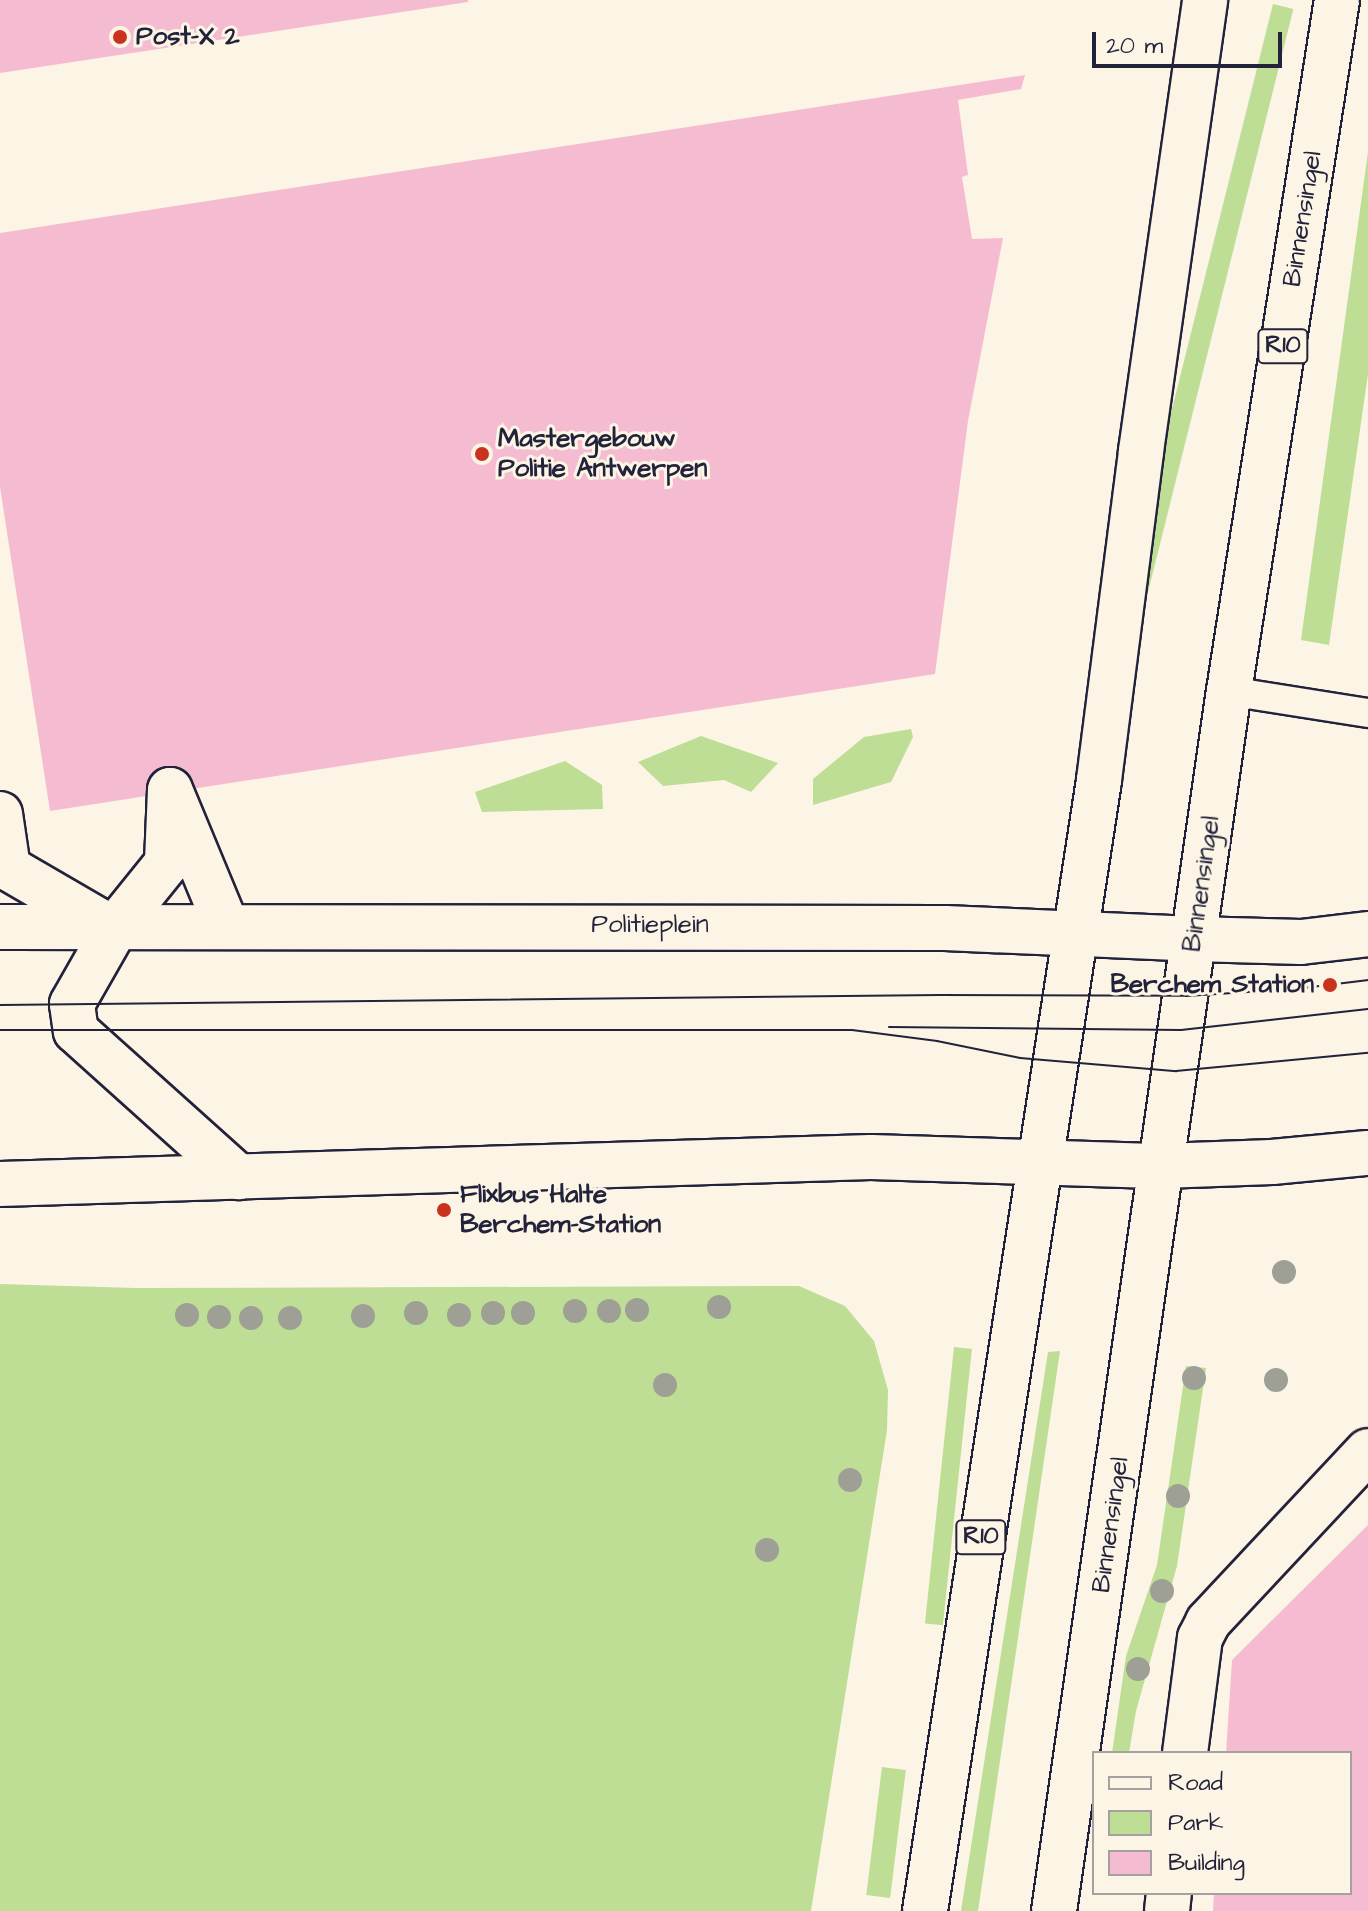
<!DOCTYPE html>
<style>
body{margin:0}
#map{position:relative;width:1368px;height:1911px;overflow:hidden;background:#fcf5e5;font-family:"Architects Daughter",sans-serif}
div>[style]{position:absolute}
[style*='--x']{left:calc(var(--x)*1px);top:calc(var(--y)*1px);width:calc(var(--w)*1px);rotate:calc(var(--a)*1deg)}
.green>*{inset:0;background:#bedd95;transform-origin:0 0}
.building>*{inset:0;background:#f5bcd1}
.roads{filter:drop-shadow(2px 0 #22223b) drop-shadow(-2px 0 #22223b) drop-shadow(0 2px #22223b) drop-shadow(0 -2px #22223b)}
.service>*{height:28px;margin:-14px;padding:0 14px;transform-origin:14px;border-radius:14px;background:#fcf5e5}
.minor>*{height:44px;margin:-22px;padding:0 22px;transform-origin:22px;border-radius:22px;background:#fcf5e5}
.tertiary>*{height:44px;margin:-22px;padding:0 22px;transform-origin:22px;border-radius:22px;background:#fcf5e5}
.primary>*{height:44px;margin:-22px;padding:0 22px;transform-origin:22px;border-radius:22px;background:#fcf5e5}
.tram>*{height:2px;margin:-1px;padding:0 1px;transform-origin:1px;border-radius:1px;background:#22223b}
.trees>*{width:24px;height:24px;margin:-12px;border-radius:50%;background:#9ea096}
.dots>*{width:22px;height:22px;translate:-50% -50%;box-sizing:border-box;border:4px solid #fcf5e5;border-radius:50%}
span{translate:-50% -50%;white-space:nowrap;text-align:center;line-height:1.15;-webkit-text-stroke:6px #fcf5e5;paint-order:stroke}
.shield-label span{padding:2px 6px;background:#fcf5e5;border:2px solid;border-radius:6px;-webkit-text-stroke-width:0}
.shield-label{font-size:24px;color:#22223b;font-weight:700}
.poi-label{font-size:26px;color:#22223b;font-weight:700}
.left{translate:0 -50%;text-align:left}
.right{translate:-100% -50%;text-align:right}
.street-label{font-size:26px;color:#22223b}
.legend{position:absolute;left:1092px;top:1751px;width:260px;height:144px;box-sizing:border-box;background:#fcf5e5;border:2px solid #a5a1a1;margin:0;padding:10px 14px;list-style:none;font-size:24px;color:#22223b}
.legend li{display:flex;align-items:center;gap:16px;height:40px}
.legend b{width:40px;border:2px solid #a5a1a1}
.scale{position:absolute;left:1092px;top:32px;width:190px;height:36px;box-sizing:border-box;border:4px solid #22223b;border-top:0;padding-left:10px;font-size:24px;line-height:28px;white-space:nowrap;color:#22223b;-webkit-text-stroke:6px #fcf5e5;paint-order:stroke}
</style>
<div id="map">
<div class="green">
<div style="left:1273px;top:4px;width:21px;height:787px;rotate:14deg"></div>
<div style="clip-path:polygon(1368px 152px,1368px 374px,1329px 645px,1301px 640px)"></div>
<div style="clip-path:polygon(911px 729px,913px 737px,891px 782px,813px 805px,813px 779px,864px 737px)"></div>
<div style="clip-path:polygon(701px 736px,778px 763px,751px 792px,724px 780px,663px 786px,638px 762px)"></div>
<div style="clip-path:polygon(565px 761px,602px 785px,603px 809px,482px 812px,475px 792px)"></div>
<div style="clip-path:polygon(0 1284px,135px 1288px,799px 1286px,845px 1306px,874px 1341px,888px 1390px,887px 1430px,811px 1911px,0 1911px)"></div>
<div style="left:954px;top:1347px;width:18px;height:278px;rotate:6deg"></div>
<div style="clip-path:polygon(1060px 1351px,978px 1911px,961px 1911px,1048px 1352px)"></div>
<div style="clip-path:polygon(1186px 1366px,1206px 1368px,1177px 1566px,1136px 1711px,1129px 1753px,1112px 1753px,1126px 1656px,1157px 1565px)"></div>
<div style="left:882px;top:1767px;width:24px;height:129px;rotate:7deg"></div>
</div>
<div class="building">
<div style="clip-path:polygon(0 0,468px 0,468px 2px,0 73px)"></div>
<div style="clip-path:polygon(1025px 75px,1021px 89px,958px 100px,968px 175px,962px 177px,972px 239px,1003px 238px,968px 421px,935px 674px,50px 811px,0 487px,0 233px)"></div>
<div style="clip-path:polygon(1368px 1525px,1368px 1911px,1213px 1911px,1214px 1893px,1350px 1893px,1350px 1753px,1226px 1753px,1232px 1660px)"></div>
</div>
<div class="roads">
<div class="service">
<div style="--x:1229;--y:691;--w:141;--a:9"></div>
</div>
<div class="minor">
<div style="--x:0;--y:814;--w:55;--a:81.6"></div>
<div style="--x:8;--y:868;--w:113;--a:30.2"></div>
<div style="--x:226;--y:925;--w:146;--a:-112.5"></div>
<div style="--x:170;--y:790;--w:73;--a:92.4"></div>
<div style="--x:167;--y:863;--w:80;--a:128.9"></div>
<div style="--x:117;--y:925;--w:91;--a:119.7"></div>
<div style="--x:72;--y:1004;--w:27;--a:82"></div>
<div style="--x:76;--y:1031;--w:219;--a:41.9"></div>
<div style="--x:1194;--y:939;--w:107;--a:1.6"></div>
<div style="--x:1301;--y:942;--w:67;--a:-6.8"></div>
<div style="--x:1162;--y:1166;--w:110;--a:-2.1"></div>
<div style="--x:1272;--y:1162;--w:96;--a:-5.4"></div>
<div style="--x:1185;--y:1753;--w:116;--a:-82.6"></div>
<div style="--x:1200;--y:1638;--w:18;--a:-63"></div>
<div style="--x:1208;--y:1622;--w:234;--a:-46.9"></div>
<div style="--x:1167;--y:1911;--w:18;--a:-84"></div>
</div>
<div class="tertiary">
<div style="--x:0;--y:927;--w:945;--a:0.06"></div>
<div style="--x:945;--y:928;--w:249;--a:2.5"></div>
<div style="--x:0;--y:1184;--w:871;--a:-1.78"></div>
<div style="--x:871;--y:1157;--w:291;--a:1.8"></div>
</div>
<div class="primary">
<div style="--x:925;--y:1911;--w:1144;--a:-81.25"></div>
<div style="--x:1099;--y:780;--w:332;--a:-82.7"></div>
<div style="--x:1141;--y:451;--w:456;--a:-81.9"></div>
<div style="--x:1054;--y:1911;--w:1232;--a:-81.84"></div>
<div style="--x:1229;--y:691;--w:699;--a:-81.12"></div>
</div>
</div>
<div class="tram">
<div style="--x:0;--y:1005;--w:940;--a:-0.61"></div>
<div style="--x:940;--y:995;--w:246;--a:0.2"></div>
<div style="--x:1186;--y:996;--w:109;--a:-3.7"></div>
<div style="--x:1295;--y:989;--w:74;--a:-7"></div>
<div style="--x:889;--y:1027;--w:292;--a:0.6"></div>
<div style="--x:1181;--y:1030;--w:188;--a:-6.4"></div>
<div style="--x:0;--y:1030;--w:852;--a:0"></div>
<div style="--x:852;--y:1030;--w:86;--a:7.4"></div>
<div style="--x:937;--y:1041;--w:85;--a:11.6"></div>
<div style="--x:1020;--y:1058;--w:157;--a:4.8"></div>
<div style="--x:1176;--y:1071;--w:193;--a:-5.4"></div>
</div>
<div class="trees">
<div style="left:1284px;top:1272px"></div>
<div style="left:719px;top:1307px"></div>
<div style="left:637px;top:1310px"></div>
<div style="left:575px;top:1311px"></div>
<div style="left:609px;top:1311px"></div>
<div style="left:416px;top:1313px"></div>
<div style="left:493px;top:1313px"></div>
<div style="left:523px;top:1313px"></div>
<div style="left:187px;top:1315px"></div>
<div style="left:459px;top:1315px"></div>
<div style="left:363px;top:1316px"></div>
<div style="left:219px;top:1317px"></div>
<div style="left:251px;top:1318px"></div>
<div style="left:290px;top:1318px"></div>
<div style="left:1194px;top:1378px"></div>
<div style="left:1276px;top:1380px"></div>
<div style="left:665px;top:1385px"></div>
<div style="left:850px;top:1480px"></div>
<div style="left:1178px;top:1496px"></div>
<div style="left:767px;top:1550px"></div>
<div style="left:1162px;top:1591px"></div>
<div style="left:1138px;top:1669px"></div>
</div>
<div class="dots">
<div style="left:120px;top:37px;background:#c8321e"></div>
<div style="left:482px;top:454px;background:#c8321e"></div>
<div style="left:1330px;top:985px;background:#c8321e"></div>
<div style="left:444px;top:1210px;background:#c8321e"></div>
</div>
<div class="shield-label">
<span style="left:1283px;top:346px">R10</span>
<span style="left:981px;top:1537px">R10</span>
</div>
<div class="poi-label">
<span class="left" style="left:136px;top:37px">Post-X 2</span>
<span class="left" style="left:498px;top:454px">Mastergebouw<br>Politie Antwerpen</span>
<span class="right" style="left:1314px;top:985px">Berchem Station</span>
<span class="left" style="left:460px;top:1210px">Flixbus Halte<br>Berchem-Station</span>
</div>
<div class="street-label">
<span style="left:1303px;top:219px;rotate:-81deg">Binnensingel</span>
<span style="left:1202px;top:884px;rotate:-82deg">Binnensingel</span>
<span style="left:650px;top:925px">Politieplein</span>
<span style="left:1111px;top:1525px;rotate:-82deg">Binnensingel</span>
</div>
<ul class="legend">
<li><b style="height:10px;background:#fcf5e5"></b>Road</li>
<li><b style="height:22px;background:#bedd95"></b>Park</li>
<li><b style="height:22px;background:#f5bcd1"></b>Building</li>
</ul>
<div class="scale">20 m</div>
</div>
